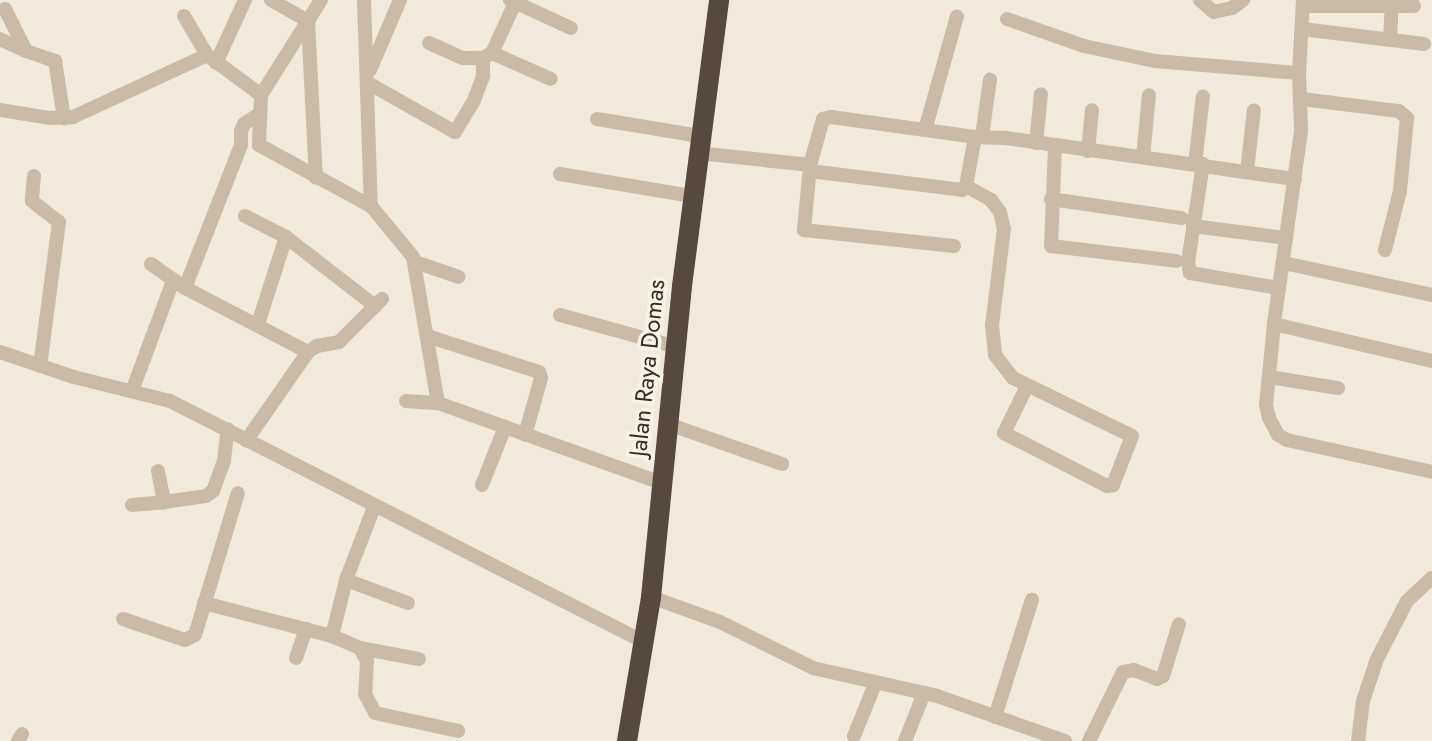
<!DOCTYPE html>
<style>
body{margin:0}
#map{position:relative;width:1432px;height:741px;overflow:hidden;background:#f1e9db;font-family:Jost,sans-serif}
div>[style]{position:absolute}
[style*='--x']{left:calc(var(--x)*1px);top:calc(var(--y)*1px);width:calc(var(--w)*1px);rotate:calc(var(--a)*1deg)}
.minor>*{height:14px;margin:-7px;padding:0 7px;transform-origin:7px;border-radius:7px;background:#c9bba7}
.highway>*{height:20px;margin:-10px;padding:0 10px;transform-origin:10px;border-radius:10px;background:#56493f}
span{translate:-50% -50%;white-space:nowrap;text-align:center;line-height:1.15;-webkit-text-stroke:7px #f9f3e7;paint-order:stroke}
.street-label{font-size:24px;color:#352e27}
</style>
<div id="map">
<div class="minor">
<div style="--x:271;--y:0;--w:43;--a:29.6"></div>
<div style="--x:308;--y:21;--w:157;--a:87.1"></div>
<div style="--x:321;--y:0;--w:112;--a:122.3"></div>
<div style="--x:261;--y:95;--w:50;--a:92.3"></div>
<div style="--x:259;--y:145;--w:128;--a:28.6"></div>
<div style="--x:371;--y:206;--w:66;--a:50.5"></div>
<div style="--x:413;--y:257;--w:148;--a:80.3"></div>
<div style="--x:438;--y:403;--w:237;--a:19.7"></div>
<div style="--x:364;--y:0;--w:206;--a:88.1"></div>
<div style="--x:510;--y:0;--w:67;--a:24.7"></div>
<div style="--x:1200;--y:0;--w:18;--a:41"></div>
<div style="--x:1214;--y:12;--w:18;--a:-13"></div>
<div style="--x:1232;--y:8;--w:14;--a:-36"></div>
<div style="--x:1303;--y:0;--w:73;--a:93.1"></div>
<div style="--x:1299;--y:73;--w:58;--a:88"></div>
<div style="--x:1301;--y:131;--w:195;--a:98"></div>
<div style="--x:1274;--y:324;--w:81;--a:95.6"></div>
<div style="--x:1266;--y:405;--w:13;--a:77"></div>
<div style="--x:1269;--y:418;--w:19;--a:62"></div>
<div style="--x:1278;--y:435;--w:10;--a:29"></div>
<div style="--x:1287;--y:440;--w:148;--a:12.4"></div>
<div style="--x:1303;--y:6;--w:111;--a:0"></div>
<div style="--x:5;--y:9;--w:47;--a:63.4"></div>
<div style="--x:26;--y:51;--w:31;--a:19"></div>
<div style="--x:55;--y:61;--w:58;--a:81"></div>
<div style="--x:184;--y:16;--w:45;--a:59.5"></div>
<div style="--x:207;--y:55;--w:67;--a:36.5"></div>
<div style="--x:1007;--y:19;--w:82;--a:19.3"></div>
<div style="--x:1084;--y:46;--w:73;--a:11.9"></div>
<div style="--x:1155;--y:61;--w:144;--a:4.8"></div>
<div style="--x:1302;--y:29;--w:123;--a:7"></div>
<div style="--x:0;--y:39;--w:29;--a:25"></div>
<div style="--x:1390;--y:40;--w:34;--a:-87"></div>
<div style="--x:429;--y:43;--w:37;--a:24"></div>
<div style="--x:463;--y:58;--w:20;--a:0"></div>
<div style="--x:483;--y:58;--w:10;--a:-29"></div>
<div style="--x:492;--y:53;--w:55;--a:-65.3"></div>
<div style="--x:492;--y:53;--w:64;--a:23.8"></div>
<div style="--x:216;--y:63;--w:69;--a:-65.3"></div>
<div style="--x:370;--y:70;--w:76;--a:-66.8"></div>
<div style="--x:368;--y:83;--w:100;--a:29.4"></div>
<div style="--x:455;--y:132;--w:37;--a:-59"></div>
<div style="--x:474;--y:100;--w:26;--a:-69"></div>
<div style="--x:483;--y:76;--w:18;--a:-90"></div>
<div style="--x:1302;--y:99;--w:98;--a:7.1"></div>
<div style="--x:1399;--y:111;--w:11;--a:41"></div>
<div style="--x:1407;--y:118;--w:73;--a:95.5"></div>
<div style="--x:1400;--y:191;--w:61;--a:104.3"></div>
<div style="--x:0;--y:110;--w:51;--a:9.1"></div>
<div style="--x:50;--y:118;--w:23;--a:-2"></div>
<div style="--x:73;--y:117;--w:148;--a:-24.8"></div>
<div style="--x:597;--y:119;--w:104;--a:9.4"></div>
<div style="--x:925;--y:130;--w:118;--a:-74.3"></div>
<div style="--x:982;--y:136;--w:57;--a:-81.9"></div>
<div style="--x:1036;--y:143;--w:49;--a:-84.2"></div>
<div style="--x:1055;--y:147;--w:99;--a:92.3"></div>
<div style="--x:1051;--y:246;--w:126;--a:6.8"></div>
<div style="--x:1088;--y:151;--w:41;--a:-84.4"></div>
<div style="--x:698;--y:153;--w:113;--a:6.1"></div>
<div style="--x:1143;--y:157;--w:62;--a:-84.5"></div>
<div style="--x:1195;--y:163;--w:67;--a:-83.2"></div>
<div style="--x:1203;--y:164;--w:99;--a:98.7"></div>
<div style="--x:1188;--y:262;--w:11;--a:80"></div>
<div style="--x:1190;--y:273;--w:90;--a:9.6"></div>
<div style="--x:810;--y:171;--w:153;--a:7.1"></div>
<div style="--x:962;--y:190;--w:6;--a:-45"></div>
<div style="--x:1247;--y:171;--w:61;--a:-83.5"></div>
<div style="--x:560;--y:174;--w:134;--a:9.5"></div>
<div style="--x:34;--y:176;--w:25;--a:95"></div>
<div style="--x:32;--y:201;--w:34;--a:38"></div>
<div style="--x:59;--y:222;--w:145;--a:97.5"></div>
<div style="--x:966;--y:186;--w:29;--a:29"></div>
<div style="--x:991;--y:200;--w:15;--a:53"></div>
<div style="--x:1000;--y:212;--w:17;--a:77"></div>
<div style="--x:1004;--y:229;--w:97;--a:97.1"></div>
<div style="--x:992;--y:325;--w:30;--a:84"></div>
<div style="--x:995;--y:355;--w:29;--a:52"></div>
<div style="--x:1013;--y:378;--w:132;--a:26"></div>
<div style="--x:1132;--y:436;--w:53;--a:111.2"></div>
<div style="--x:1113;--y:485;--w:6;--a:171"></div>
<div style="--x:1107;--y:486;--w:116;--a:-152.8"></div>
<div style="--x:1004;--y:433;--w:52;--a:-63.9"></div>
<div style="--x:966;--y:186;--w:50;--a:-79.6"></div>
<div style="--x:1051;--y:199;--w:132;--a:8.3"></div>
<div style="--x:245;--y:216;--w:46;--a:27.1"></div>
<div style="--x:286;--y:237;--w:113;--a:37.8"></div>
<div style="--x:1193;--y:226;--w:94;--a:7.4"></div>
<div style="--x:954;--y:246;--w:151;--a:-173.9"></div>
<div style="--x:804;--y:230;--w:65;--a:-84.7"></div>
<div style="--x:810;--y:165;--w:48;--a:-74.2"></div>
<div style="--x:823;--y:119;--w:8;--a:-14"></div>
<div style="--x:831;--y:117;--w:145;--a:7.9"></div>
<div style="--x:975;--y:137;--w:31;--a:2"></div>
<div style="--x:1006;--y:138;--w:292;--a:8.1"></div>
<div style="--x:415;--y:262;--w:46;--a:18.8"></div>
<div style="--x:1284;--y:263;--w:151;--a:12.2"></div>
<div style="--x:151;--y:264;--w:42;--a:35.2"></div>
<div style="--x:185;--y:288;--w:139;--a:27.5"></div>
<div style="--x:308;--y:352;--w:108;--a:124.9"></div>
<div style="--x:185;--y:288;--w:154;--a:-68.6"></div>
<div style="--x:241;--y:145;--w:14;--a:-90"></div>
<div style="--x:241;--y:131;--w:8;--a:-67"></div>
<div style="--x:244;--y:124;--w:17;--a:-33"></div>
<div style="--x:560;--y:315;--w:120;--a:15.4"></div>
<div style="--x:258;--y:324;--w:91;--a:-72.2"></div>
<div style="--x:1274;--y:324;--w:162;--a:13.2"></div>
<div style="--x:427;--y:336;--w:118;--a:17.8"></div>
<div style="--x:539;--y:372;--w:6;--a:72"></div>
<div style="--x:541;--y:378;--w:59;--a:105.7"></div>
<div style="--x:0;--y:352;--w:78;--a:18.7"></div>
<div style="--x:74;--y:377;--w:99;--a:14"></div>
<div style="--x:170;--y:401;--w:532;--a:26.95"></div>
<div style="--x:308;--y:352;--w:11;--a:-34"></div>
<div style="--x:317;--y:346;--w:22;--a:-10"></div>
<div style="--x:339;--y:342;--w:61;--a:-45"></div>
<div style="--x:1269;--y:377;--w:70;--a:9.1"></div>
<div style="--x:132;--y:391;--w:117;--a:-69.6"></div>
<div style="--x:406;--y:401;--w:32;--a:4"></div>
<div style="--x:668;--y:424;--w:121;--a:19.3"></div>
<div style="--x:158;--y:471;--w:32;--a:79"></div>
<div style="--x:164;--y:502;--w:42;--a:-8.1"></div>
<div style="--x:206;--y:496;--w:9;--a:-36"></div>
<div style="--x:213;--y:491;--w:33;--a:-70"></div>
<div style="--x:224;--y:460;--w:31;--a:-83"></div>
<div style="--x:482;--y:485;--w:62;--a:-68.4"></div>
<div style="--x:132;--y:505;--w:32;--a:-5"></div>
<div style="--x:374;--y:507;--w:78;--a:111"></div>
<div style="--x:346;--y:580;--w:58;--a:104"></div>
<div style="--x:332;--y:636;--w:30;--a:23"></div>
<div style="--x:360;--y:648;--w:60;--a:10.6"></div>
<div style="--x:346;--y:580;--w:66;--a:20.4"></div>
<div style="--x:651;--y:597;--w:73;--a:19.9"></div>
<div style="--x:720;--y:622;--w:104;--a:26.3"></div>
<div style="--x:813;--y:668;--w:127;--a:12.7"></div>
<div style="--x:937;--y:696;--w:136;--a:19.4"></div>
<div style="--x:204;--y:603;--w:132;--a:14.5"></div>
<div style="--x:123;--y:619;--w:65;--a:18.7"></div>
<div style="--x:185;--y:640;--w:11;--a:-27"></div>
<div style="--x:195;--y:635;--w:148;--a:-73.2"></div>
<div style="--x:360;--y:648;--w:15;--a:62"></div>
<div style="--x:367;--y:661;--w:33;--a:93"></div>
<div style="--x:365;--y:694;--w:21;--a:62"></div>
<div style="--x:375;--y:713;--w:85;--a:12.2"></div>
<div style="--x:296;--y:658;--w:31;--a:-71"></div>
<div style="--x:995;--y:717;--w:123;--a:-72.5"></div>
<div style="--x:854;--y:736;--w:56;--a:-68"></div>
<div style="--x:18;--y:741;--w:8;--a:-60"></div>
<div style="--x:905;--y:741;--w:52;--a:-68.4"></div>
<div style="--x:1089;--y:741;--w:77;--a:-63.8"></div>
<div style="--x:1123;--y:672;--w:11;--a:-10"></div>
<div style="--x:1134;--y:670;--w:25;--a:21"></div>
<div style="--x:1157;--y:679;--w:7;--a:-27"></div>
<div style="--x:1163;--y:676;--w:54;--a:-72.9"></div>
<div style="--x:1358;--y:741;--w:40;--a:-82.9"></div>
<div style="--x:1363;--y:701;--w:44;--a:-71.6"></div>
<div style="--x:1377;--y:659;--w:65;--a:-62.7"></div>
<div style="--x:1407;--y:601;--w:34;--a:-43"></div>
</div>
<div class="highway">
<div style="--x:627;--y:741;--w:146;--a:-80.5"></div>
<div style="--x:651;--y:597;--w:313;--a:-84.3"></div>
<div style="--x:682;--y:286;--w:288;--a:-82.6"></div>
</div>
<div class="street-label">
<span style="left:647px;top:368px;rotate:-84deg">Jalan Raya Domas</span>
</div>
</div>
